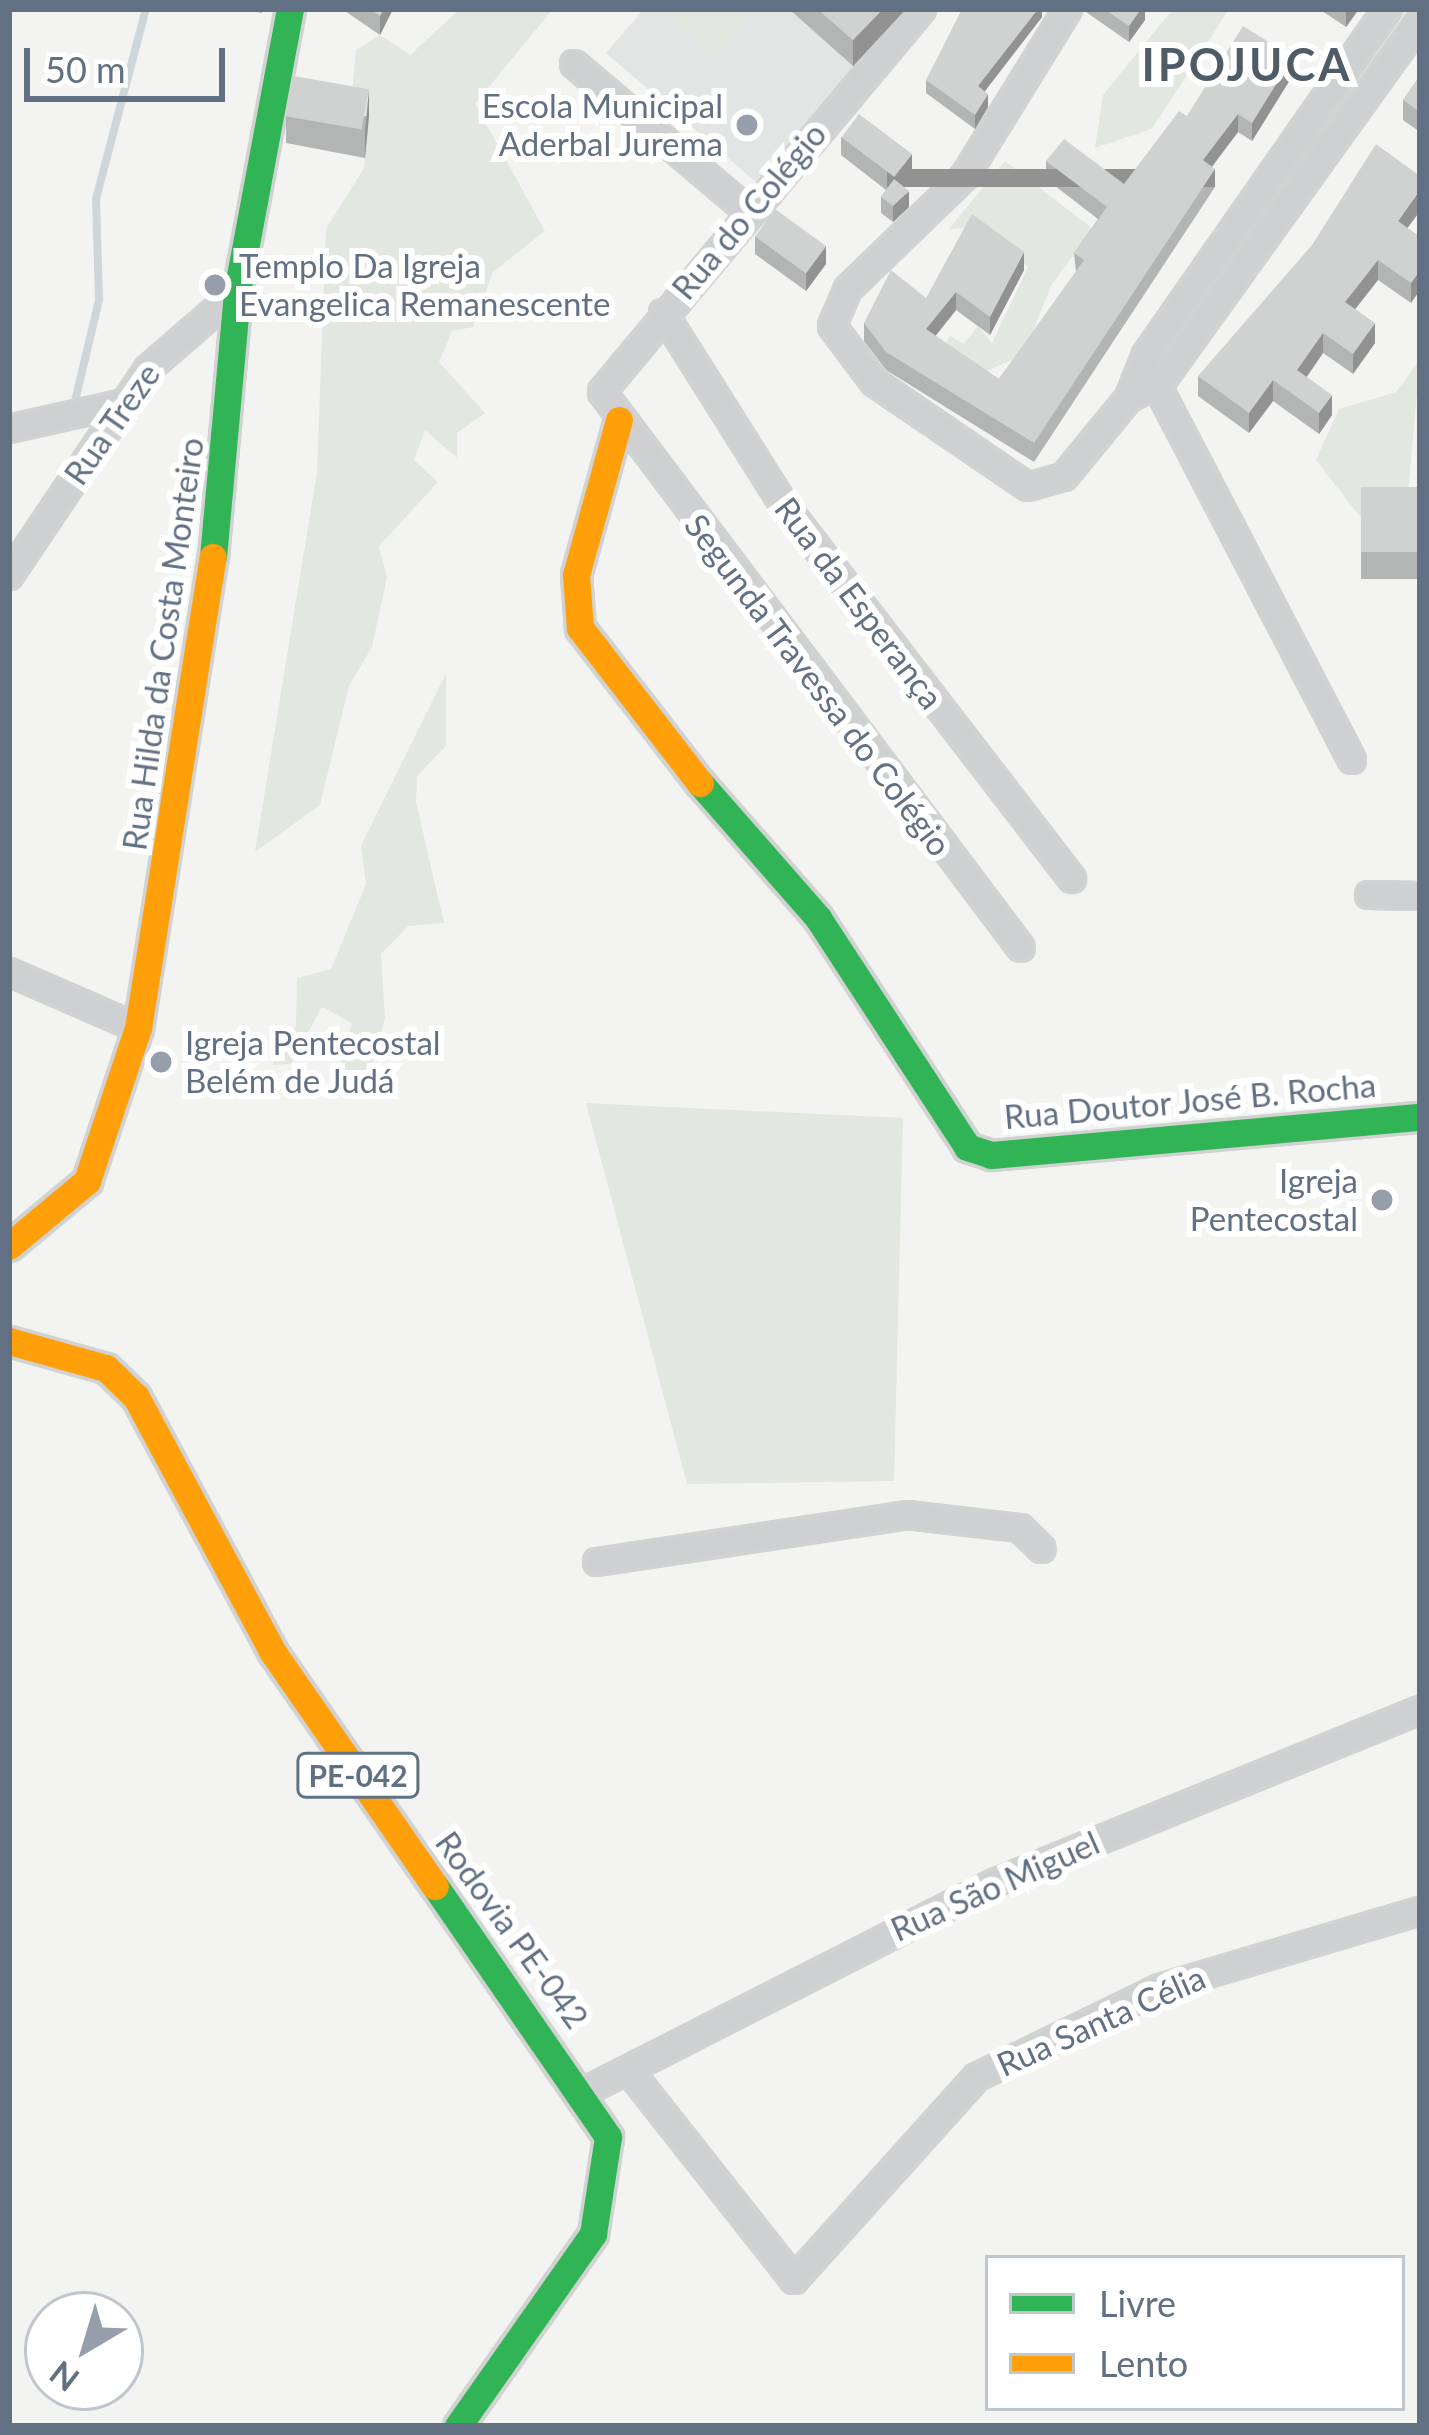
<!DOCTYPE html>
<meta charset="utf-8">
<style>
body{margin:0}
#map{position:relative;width:1429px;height:2435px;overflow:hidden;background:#f3f4f1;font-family:Lato,sans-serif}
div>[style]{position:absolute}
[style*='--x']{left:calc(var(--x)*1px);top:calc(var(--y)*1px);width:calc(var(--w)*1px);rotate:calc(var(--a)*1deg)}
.built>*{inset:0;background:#e3e5e4}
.green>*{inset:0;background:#e2e7df}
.stream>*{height:8px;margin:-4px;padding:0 4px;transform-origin:4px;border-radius:4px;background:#cfd6d9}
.roads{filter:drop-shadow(3px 0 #d1d2d2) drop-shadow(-3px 0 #d1d2d2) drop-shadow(0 3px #d1d2d2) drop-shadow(0 -3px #d1d2d2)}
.street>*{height:24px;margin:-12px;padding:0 12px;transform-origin:12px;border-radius:12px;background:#cfd0d1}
.fast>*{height:27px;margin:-13.5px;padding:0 13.5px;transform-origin:13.5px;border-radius:13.5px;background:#30b455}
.slow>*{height:27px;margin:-13.5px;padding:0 13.5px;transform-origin:13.5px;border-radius:13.5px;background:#ff9f0a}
.wall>*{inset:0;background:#b3b4b4;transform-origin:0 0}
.shaded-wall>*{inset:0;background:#929292;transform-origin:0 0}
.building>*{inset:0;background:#d0d1d1;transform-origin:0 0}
.dots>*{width:33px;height:33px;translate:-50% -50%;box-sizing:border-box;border:6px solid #fff;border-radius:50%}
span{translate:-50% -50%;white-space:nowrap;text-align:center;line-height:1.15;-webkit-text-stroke:12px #fff;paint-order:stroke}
.shield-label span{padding:3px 9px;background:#fff;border:3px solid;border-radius:9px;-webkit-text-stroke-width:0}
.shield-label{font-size:30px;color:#627083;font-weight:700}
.poi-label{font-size:33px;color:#627083}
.right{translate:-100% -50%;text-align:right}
.left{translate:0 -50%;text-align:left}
.street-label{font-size:33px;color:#627083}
.district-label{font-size:45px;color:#505b68;font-weight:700;letter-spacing:3px}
.frame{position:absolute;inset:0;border:12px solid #627083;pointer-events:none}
.legend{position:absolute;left:985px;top:2255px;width:420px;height:156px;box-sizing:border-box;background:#fff;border:3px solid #c0c6cd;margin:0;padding:15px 21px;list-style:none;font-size:36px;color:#627083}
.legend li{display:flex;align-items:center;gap:24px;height:60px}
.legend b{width:60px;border:3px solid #c0c6cd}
.north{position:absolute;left:24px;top:2291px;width:120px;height:120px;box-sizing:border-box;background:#fff;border:3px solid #c0c6cd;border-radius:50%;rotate:218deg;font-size:33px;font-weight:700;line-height:48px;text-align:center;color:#627083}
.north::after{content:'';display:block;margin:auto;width:42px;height:54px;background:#959eaa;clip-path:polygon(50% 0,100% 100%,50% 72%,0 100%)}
.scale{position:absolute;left:24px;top:48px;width:201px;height:54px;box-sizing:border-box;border:6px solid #627083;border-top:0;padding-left:15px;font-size:36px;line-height:42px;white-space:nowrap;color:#627083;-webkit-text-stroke:9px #fff;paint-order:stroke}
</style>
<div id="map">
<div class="built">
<div style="clip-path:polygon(644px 9px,906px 9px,757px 183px,606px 53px)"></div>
</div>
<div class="green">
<div style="clip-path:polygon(460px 9px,553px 9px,475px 104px,545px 231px,493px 272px,473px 327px,452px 331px,439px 362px,485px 413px,457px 433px,457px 458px,425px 430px,414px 460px,438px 482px,379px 546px,387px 577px,372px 647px,349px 686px,320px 805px,255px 852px,317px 472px,326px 229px,364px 168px,369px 116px,350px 112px,356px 50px,380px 35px,410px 55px)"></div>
<div style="clip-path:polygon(660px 9px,755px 9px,715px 57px)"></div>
<div style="clip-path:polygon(1173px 9px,1229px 9px,1152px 129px,1095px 148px,1103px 95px)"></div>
<div style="clip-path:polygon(1393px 9px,1420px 12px,1172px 357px,1148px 372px)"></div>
<div style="clip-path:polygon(1005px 161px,1093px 229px,1052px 284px,1024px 354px,978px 375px,944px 349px,950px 336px,964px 344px,978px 326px,992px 343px,1028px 267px,978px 227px,949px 229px)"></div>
<div style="clip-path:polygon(1420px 360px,1406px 515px,1361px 518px,1316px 460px,1339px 409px,1396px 392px)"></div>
<div style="clip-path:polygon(446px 673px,446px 746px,417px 776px,416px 802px,444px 923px,408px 926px,381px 954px,385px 1018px,367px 1084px,337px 1077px,352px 1023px,322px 1007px,291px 1064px,272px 1065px,296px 1026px,297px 978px,331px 969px,366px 884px,361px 846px)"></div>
<div style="clip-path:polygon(586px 1103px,903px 1118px,894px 1481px,687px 1484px)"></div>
</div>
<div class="stream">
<div style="--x:75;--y:401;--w:104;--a:-76.6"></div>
<div style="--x:99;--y:300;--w:101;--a:-91.7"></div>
<div style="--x:96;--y:199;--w:196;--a:-75.3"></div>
</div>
<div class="roads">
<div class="street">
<div style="--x:922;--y:9;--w:499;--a:129.9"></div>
<div style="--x:602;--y:392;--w:696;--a:53"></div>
<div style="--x:1068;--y:9;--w:196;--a:121.7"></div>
<div style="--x:965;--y:176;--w:163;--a:136"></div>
<div style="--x:848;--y:289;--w:40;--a:113.4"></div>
<div style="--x:832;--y:326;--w:70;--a:53.1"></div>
<div style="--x:874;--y:382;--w:186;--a:34.3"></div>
<div style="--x:1028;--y:487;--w:37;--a:-16"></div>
<div style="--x:1064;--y:477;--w:102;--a:-50.6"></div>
<div style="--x:1129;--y:398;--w:46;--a:-68.4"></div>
<div style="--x:1146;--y:355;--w:422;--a:-55.1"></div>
<div style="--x:574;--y:64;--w:228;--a:40.2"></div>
<div style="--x:663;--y:313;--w:227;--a:57.8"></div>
<div style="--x:784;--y:505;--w:472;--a:52.4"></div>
<div style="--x:1152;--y:376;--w:433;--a:62.5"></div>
<div style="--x:1129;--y:398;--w:36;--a:-27"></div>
<div style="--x:1161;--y:382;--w:444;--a:-54.3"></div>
<div style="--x:9;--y:429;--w:114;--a:-12.7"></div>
<div style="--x:9;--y:576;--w:249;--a:-56.1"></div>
<div style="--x:148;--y:369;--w:118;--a:-40.9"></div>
<div style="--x:1369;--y:895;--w:51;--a:1.1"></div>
<div style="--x:9;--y:972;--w:141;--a:23.5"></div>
<div style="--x:597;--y:1562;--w:314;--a:-8.6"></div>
<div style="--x:907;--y:1515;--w:114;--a:6.6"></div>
<div style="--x:1020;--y:1528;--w:30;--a:44"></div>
<div style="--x:630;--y:2072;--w:265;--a:51.7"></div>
<div style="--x:794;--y:2280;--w:273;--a:-48"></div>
<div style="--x:977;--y:2077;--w:203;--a:-25.9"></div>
<div style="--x:1160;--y:1988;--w:271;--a:-16.5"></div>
<div style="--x:584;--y:2092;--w:460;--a:-27"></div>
<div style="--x:994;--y:1883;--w:460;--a:-22.1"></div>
</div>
<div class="fast">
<div style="--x:213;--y:557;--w:266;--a:-84.8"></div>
<div style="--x:237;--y:292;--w:288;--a:-79.4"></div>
<div style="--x:700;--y:783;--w:179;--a:48.8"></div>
<div style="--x:818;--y:918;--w:273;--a:56.9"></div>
<div style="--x:967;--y:1147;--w:25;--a:18"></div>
<div style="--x:991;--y:1155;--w:431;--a:-5.1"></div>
<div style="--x:435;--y:1886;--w:305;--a:55.4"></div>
<div style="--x:608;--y:2137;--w:98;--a:98.8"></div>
<div style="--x:593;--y:2234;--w:235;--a:125.1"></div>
</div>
<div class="slow">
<div style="--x:619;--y:420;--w:161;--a:105.5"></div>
<div style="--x:576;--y:575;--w:53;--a:85.7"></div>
<div style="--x:580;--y:628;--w:196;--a:52.3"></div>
<div style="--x:9;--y:1246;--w:102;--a:-39.8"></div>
<div style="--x:87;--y:1181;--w:161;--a:-71.6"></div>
<div style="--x:138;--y:1028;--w:477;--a:-81"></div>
<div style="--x:9;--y:1341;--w:101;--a:15.6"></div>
<div style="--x:106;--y:1368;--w:42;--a:44"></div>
<div style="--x:136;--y:1397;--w:288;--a:61.8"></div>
<div style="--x:272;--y:1651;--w:286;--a:55.3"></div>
</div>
</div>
<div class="wall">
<div style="clip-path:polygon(236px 9px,262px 9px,262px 13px)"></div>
<div style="clip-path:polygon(342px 9px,393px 9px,380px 35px)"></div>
<div style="clip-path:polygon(789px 9px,906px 9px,853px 66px)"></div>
<div style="clip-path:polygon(1042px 9px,1042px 17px,985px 91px,988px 107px,975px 129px,926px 93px,926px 80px)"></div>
<div style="clip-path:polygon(1086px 9px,1145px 9px,1145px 20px,1129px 42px,1086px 12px)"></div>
<div style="clip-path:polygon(1319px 9px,1359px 9px,1346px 27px)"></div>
<div style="clip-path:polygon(1293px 75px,1252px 141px,1238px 132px,1212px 167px,1215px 187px,1034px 462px,886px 370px,864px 341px,864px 323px,926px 298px,1024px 270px,990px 335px,956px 310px,935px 336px,999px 379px,1076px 272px,1074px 253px,1098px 219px,1046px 179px,1046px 161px,1124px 184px,1187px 116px)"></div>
<div style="clip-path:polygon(1420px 76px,1420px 132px,1403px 120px,1403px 100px)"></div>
<div style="clip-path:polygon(286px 116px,369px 116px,365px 158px,286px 143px)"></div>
<div style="clip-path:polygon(841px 137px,912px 172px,902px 185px,909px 207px,893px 222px,881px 213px,881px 197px,886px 190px,841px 155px)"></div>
<div style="clip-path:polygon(1420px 211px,1407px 228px,1420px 237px,1411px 303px,1378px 280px,1355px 309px,1375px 343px,1353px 374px,1323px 353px,1307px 377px,1332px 415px,1319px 434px,1273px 401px,1249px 433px,1198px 396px,1198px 376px)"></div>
<div style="clip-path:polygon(755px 236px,826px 264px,806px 291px,755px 254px)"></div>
<div style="left:1420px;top:487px;width:92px;height:59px;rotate:90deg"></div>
</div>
<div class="shaded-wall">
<div style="clip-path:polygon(384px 9px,393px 9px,380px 35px,380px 16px)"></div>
<div style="clip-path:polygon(883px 9px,906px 9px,853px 66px,853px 40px)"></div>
<div style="clip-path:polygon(1038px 9px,1042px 9px,1042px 17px,978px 100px,978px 86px)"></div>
<div style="clip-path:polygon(1141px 9px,1145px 9px,1145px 20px,1129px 42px,1129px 26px)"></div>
<div style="clip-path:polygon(1346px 9px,1359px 9px,1346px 27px)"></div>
<div style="clip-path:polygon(1293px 57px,1293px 75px,1252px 141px,1252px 123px)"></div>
<div style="clip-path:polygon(369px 89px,369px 116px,365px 158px,365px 132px)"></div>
<div style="clip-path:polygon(988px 94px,988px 107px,975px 129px,975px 115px)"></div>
<div style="clip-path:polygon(1238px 114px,1238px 132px,1203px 178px,1203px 160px)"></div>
<div style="clip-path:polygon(912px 154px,912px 172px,894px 195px,894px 177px)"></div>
<div style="left:1215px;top:169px;width:18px;height:328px;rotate:90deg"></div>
<div style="clip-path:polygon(1420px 190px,1420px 211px,1398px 241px,1398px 221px)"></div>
<div style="clip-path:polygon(909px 191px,909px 207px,893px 222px,893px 206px)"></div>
<div style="clip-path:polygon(826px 246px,826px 264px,806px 291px,806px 273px)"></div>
<div style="clip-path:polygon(1024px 252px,1024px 270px,990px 335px,990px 317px)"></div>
<div style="clip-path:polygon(1378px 260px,1378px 280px,1345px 322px,1345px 302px)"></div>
<div style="clip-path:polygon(1420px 270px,1420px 290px,1411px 303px,1411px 283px)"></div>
<div style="clip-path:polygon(956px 292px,956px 310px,926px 348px,926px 329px)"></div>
<div style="clip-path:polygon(1375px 323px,1375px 343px,1353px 374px,1353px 354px)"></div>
<div style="clip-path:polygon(1323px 333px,1323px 353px,1297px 390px,1297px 370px)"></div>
<div style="clip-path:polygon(1273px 380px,1273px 401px,1249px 433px,1249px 413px)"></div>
<div style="clip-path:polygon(1332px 395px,1332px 415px,1319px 434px,1319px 413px)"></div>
</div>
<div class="building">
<div style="clip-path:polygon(369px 9px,384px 9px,380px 16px)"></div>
<div style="clip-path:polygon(817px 9px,883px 9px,853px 40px)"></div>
<div style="clip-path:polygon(962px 9px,1038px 9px,978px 86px,988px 94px,975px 115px,926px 80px)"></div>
<div style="clip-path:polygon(1104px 9px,1141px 9px,1129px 26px)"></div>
<div style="clip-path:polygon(1243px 26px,1293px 57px,1252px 123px,1238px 114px,1203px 160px,1215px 169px,1034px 443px,886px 352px,864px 323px,891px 270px,926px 298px,972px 214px,1024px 252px,990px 317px,956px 292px,926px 329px,999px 379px,1084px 260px,1074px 253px,1107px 207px,1046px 161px,1064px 139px,1124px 184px,1179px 111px,1187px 116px)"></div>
<div style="left:294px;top:76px;width:76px;height:41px;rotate:10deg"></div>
<div style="clip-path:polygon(1420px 76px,1420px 112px,1403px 100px)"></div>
<div style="left:859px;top:114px;width:66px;height:29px;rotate:37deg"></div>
<div style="clip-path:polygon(1376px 144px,1420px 176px,1420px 190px,1398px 221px,1420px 237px,1420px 270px,1411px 283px,1378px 260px,1345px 302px,1375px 323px,1353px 354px,1323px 333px,1297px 370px,1332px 395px,1319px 413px,1273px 380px,1249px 413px,1198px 376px,1312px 245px)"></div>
<div style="clip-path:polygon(894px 179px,909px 191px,893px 206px,881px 197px)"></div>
<div style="left:775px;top:209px;width:63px;height:34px;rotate:36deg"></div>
<div style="left:1420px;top:487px;width:65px;height:59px;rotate:90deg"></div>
</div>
<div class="dots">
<div style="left:747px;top:125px;background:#959eaa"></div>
<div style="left:215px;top:285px;background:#959eaa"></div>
<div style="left:161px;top:1062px;background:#959eaa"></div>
<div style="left:1382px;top:1200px;background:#959eaa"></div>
</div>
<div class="shield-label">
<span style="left:358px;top:1775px">PE-042</span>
</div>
<div class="poi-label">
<span class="right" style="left:723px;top:125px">Escola Municipal<br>Aderbal Jurema</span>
<span class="left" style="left:239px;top:285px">Templo Da Igreja<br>Evangelica Remanescente</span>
<span class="left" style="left:185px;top:1062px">Igreja Pentecostal<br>Belém de Judá</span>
<span class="right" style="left:1358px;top:1200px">Igreja<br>Pentecostal</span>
</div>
<div class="street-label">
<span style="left:749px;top:211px;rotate:-50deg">Rua do Colégio</span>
<span style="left:112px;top:424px;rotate:-55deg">Rua Treze</span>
<span style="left:859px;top:603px;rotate:53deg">Rua da Esperança</span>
<span style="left:163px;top:644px;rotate:-82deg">Rua Hilda da Costa Monteiro</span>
<span style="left:818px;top:685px;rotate:53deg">Segunda Travessa do Colégio</span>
<span style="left:1190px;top:1101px;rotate:-5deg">Rua Doutor José B. Rocha</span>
<span style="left:995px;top:1886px;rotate:-24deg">Rua São Miguel</span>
<span style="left:512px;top:1930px;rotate:54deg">Rodovia PE-042</span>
<span style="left:1101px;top:2021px;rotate:-24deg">Rua Santa Célia</span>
</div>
<div class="district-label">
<span style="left:1247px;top:65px">IPOJUCA</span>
</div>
<div class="frame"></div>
<ul class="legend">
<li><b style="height:15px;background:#30b455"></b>Livre</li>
<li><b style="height:15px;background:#ff9f0a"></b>Lento</li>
</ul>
<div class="north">N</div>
<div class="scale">50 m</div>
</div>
